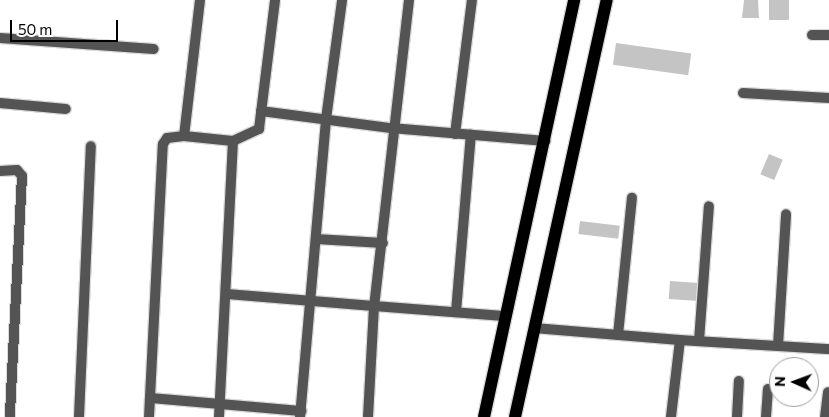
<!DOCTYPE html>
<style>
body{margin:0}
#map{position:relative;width:829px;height:417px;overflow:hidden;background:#fff;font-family:Commissioner,sans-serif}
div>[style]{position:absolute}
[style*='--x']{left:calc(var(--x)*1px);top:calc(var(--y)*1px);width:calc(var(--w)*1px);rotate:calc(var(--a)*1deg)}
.building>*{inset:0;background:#c4c4c4;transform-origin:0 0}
.roads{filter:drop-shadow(1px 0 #dbdbdb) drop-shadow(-1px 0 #dbdbdb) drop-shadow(0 1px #dbdbdb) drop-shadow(0 -1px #dbdbdb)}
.street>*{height:10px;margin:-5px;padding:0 5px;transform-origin:5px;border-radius:5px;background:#545454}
.primary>*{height:12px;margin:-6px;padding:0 6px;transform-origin:6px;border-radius:6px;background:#000}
span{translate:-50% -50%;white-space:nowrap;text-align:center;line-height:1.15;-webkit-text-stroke:5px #fff;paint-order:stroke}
.north{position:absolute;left:769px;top:357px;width:50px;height:50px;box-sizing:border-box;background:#fff;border:1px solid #999;border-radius:50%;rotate:272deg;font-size:14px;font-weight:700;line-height:20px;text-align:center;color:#000}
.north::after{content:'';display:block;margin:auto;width:18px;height:22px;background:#000;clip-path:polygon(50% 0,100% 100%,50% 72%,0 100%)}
.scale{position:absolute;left:10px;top:20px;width:108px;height:22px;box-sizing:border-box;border:2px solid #000;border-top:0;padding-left:6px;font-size:15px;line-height:18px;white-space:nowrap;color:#000;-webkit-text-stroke:4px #fff;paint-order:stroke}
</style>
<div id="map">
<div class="building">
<div style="clip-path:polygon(744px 0,758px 0,759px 18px,742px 18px)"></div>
<div style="left:769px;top:0;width:20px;height:20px"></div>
<div style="left:616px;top:43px;width:76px;height:22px;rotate:8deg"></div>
<div style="left:769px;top:154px;width:15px;height:22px;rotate:23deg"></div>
<div style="left:580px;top:221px;width:40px;height:13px;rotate:7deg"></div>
<div style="left:670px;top:281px;width:29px;height:18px;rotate:4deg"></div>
</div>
<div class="roads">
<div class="street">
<div style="--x:200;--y:0;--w:137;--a:96.7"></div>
<div style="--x:184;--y:136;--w:49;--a:5.8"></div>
<div style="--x:409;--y:0;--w:308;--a:96.5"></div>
<div style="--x:374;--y:306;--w:130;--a:4.4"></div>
<div style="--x:812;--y:35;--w:17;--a:0"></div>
<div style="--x:0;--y:38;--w:154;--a:4.1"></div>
<div style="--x:743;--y:93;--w:86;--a:3.3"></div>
<div style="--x:0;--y:103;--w:66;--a:5.2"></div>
<div style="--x:261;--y:111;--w:131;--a:7.5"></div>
<div style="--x:391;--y:128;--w:155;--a:4.8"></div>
<div style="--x:455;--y:134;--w:135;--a:-82.8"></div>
<div style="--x:0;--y:171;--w:17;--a:-3"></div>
<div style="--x:17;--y:170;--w:8;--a:50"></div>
<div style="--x:22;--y:176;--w:241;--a:92.9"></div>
<div style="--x:316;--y:239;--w:67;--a:3.4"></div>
<div style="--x:227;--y:294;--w:147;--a:4.7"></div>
<div style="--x:374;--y:306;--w:111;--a:93.1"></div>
<div style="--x:456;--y:312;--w:178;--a:-85.2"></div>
<div style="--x:534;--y:328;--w:146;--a:4.7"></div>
<div style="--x:680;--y:340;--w:78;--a:96.7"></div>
<div style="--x:618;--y:335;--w:138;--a:-84.2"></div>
<div style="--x:680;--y:340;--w:149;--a:3.5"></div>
<div style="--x:699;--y:341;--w:135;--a:-85.8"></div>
<div style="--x:778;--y:346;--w:132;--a:-86.5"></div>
<div style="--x:150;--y:398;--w:152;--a:4.9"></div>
<div style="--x:79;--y:417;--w:271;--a:-87.5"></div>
<div style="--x:149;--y:417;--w:273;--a:-87.1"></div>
<div style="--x:163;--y:144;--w:7;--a:-56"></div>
<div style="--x:167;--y:138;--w:17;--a:-7"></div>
<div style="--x:219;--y:417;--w:276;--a:-87.1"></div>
<div style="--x:233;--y:141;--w:29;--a:-25"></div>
<div style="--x:259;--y:129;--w:130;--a:-82.9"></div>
<div style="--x:300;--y:417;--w:299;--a:-85"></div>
<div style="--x:326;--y:119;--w:120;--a:-82.3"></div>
<div style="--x:737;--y:417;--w:36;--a:-87"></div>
<div style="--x:766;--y:417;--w:28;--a:-86"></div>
<div style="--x:825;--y:417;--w:25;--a:-83"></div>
</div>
<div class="primary">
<div style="--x:484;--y:417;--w:427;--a:-77.8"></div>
<div style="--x:515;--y:417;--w:427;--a:-77.6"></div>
</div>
</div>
<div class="north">N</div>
<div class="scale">50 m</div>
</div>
